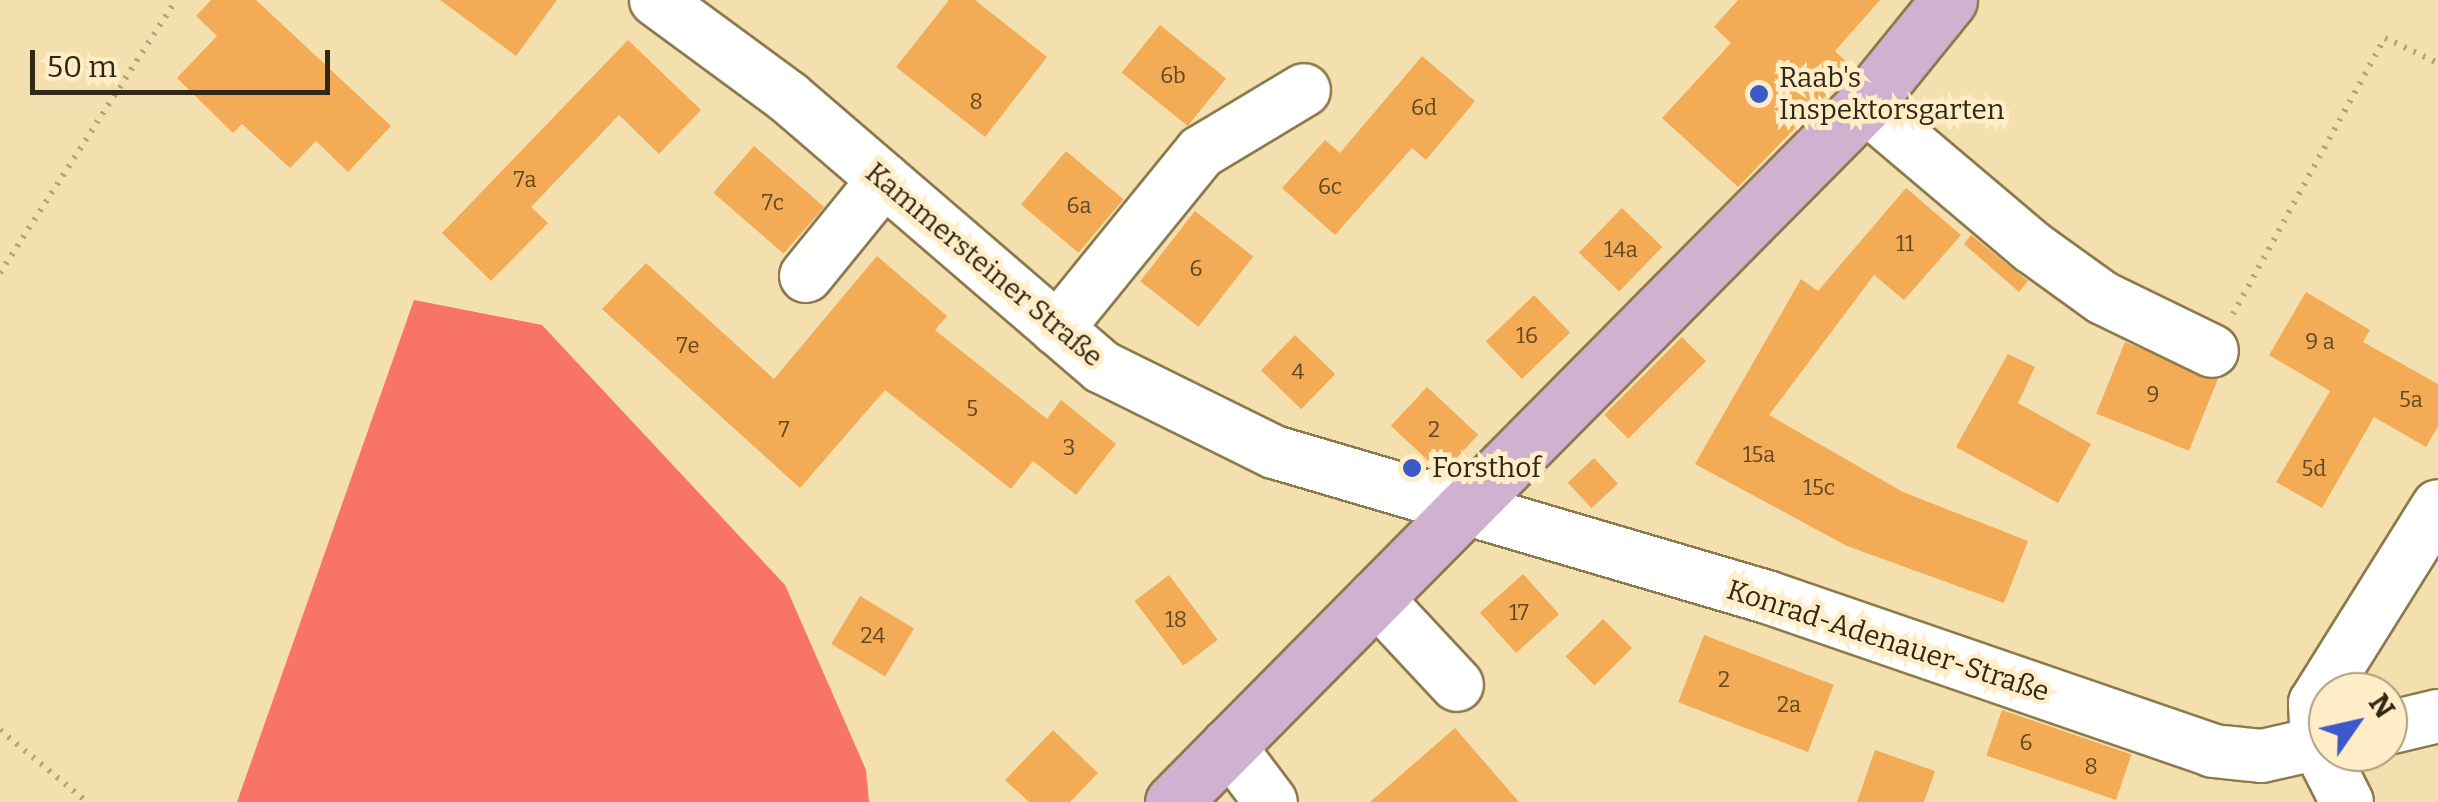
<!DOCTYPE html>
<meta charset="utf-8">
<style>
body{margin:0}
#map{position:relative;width:2438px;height:802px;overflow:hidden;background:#f4e0ae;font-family:Bitter,serif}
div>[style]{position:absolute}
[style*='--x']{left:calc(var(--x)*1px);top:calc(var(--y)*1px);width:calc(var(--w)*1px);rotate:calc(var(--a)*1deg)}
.forest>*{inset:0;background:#f87466}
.building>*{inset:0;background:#f3ab56;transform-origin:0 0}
.path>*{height:6px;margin-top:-3px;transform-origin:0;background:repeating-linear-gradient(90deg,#b4a47b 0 2.5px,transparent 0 10.5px)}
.roads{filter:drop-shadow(2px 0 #8d7a4c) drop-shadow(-2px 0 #8d7a4c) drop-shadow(0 2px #8d7a4c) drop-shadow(0 -2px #8d7a4c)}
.minor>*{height:52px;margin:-26px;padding:0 26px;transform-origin:26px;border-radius:26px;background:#fff}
.major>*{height:55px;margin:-27.5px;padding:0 27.5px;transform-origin:27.5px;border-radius:27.5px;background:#d1b1d0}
.dots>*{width:28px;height:28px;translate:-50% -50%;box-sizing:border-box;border:5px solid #feedc6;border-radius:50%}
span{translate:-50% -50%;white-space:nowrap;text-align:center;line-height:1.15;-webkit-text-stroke:9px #feedc6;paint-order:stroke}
.number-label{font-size:22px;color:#614924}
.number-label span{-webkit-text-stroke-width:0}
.poi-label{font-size:28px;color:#302814}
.left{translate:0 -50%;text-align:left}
.street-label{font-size:28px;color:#302814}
.north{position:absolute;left:2308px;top:672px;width:100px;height:100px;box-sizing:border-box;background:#feedc6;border:2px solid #ac9e7f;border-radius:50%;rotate:56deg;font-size:28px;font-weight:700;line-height:40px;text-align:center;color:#302814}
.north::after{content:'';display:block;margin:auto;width:35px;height:45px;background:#3b59cb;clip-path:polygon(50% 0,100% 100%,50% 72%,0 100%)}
.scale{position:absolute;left:30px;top:50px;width:300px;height:45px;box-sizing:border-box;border:5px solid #302814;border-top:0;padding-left:12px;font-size:30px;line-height:35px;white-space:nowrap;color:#302814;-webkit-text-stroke:8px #feedc6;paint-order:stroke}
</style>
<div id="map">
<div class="forest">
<div style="clip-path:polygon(414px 300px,542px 325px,785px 585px,866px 770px,869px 802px,237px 802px)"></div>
</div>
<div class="building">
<div style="clip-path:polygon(211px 0,256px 0,391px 126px,348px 172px,316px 141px,290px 168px,242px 124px,233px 133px,177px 78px,217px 36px,196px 16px)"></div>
<div style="clip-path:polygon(440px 0,557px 0,516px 56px)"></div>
<div style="clip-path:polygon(949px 0,975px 0,1047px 57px,985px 137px,896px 67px)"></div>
<div style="clip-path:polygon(1738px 0,1880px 0,1835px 51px,1853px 68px,1738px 187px,1662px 118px,1731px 43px,1714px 27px)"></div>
<div style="left:1160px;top:25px;width:85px;height:61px;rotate:39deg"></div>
<div style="clip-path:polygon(628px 40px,701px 110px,659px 154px,619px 115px,531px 207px,548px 223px,491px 281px,442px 233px)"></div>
<div style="clip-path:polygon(1422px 56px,1475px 101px,1426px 160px,1412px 148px,1335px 235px,1282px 188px,1325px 140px,1340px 153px)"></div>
<div style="left:754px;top:146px;width:93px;height:62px;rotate:41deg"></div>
<div style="left:1066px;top:151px;width:75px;height:70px;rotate:40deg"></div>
<div style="clip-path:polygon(1906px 188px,1961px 235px,1904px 300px,1874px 275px,1769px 415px,1903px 492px,2028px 541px,2004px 603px,1847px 546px,1695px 464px,1801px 279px,1818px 291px)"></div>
<div style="left:1622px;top:208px;width:56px;height:62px;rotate:44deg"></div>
<div style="left:1195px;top:211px;width:74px;height:89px;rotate:38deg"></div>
<div style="clip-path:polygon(1971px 235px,2028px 281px,2019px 292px,1964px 244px)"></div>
<div style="clip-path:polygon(877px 256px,947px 316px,935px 330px,1047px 419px,1061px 400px,1116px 444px,1076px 495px,1033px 461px,1011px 489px,885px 390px,800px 488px,602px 309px,646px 263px,774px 379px)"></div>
<div style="clip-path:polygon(2306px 292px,2370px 330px,2363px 342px,2438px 384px,2438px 426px,2426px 447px,2374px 417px,2322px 508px,2276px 482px,2330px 391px,2269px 355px)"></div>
<div style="left:1534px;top:295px;width:52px;height:67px;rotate:46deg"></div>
<div style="left:1295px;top:335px;width:56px;height:49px;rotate:44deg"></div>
<div style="left:1682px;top:337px;width:34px;height:110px;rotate:45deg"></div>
<div style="left:2125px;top:342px;width:100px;height:77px;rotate:22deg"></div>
<div style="clip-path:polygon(2008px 354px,2035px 367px,2018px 403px,2091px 444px,2058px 503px,1956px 447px)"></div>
<div style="left:1427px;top:387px;width:70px;height:53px;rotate:43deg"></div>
<div style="left:1594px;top:458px;width:35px;height:36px;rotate:47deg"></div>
<div style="left:1523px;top:574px;width:54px;height:58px;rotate:48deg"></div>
<div style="left:1169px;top:575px;width:81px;height:43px;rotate:53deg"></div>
<div style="left:860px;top:596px;width:63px;height:56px;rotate:31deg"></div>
<div style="left:1603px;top:619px;width:41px;height:53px;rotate:45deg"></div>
<div style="left:1704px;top:635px;width:139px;height:72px;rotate:21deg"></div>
<div style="left:2002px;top:710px;width:137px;height:48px;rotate:19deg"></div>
<div style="clip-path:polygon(1455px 728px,1519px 802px,1370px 802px)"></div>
<div style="clip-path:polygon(1053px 730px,1098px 773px,1070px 802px,1029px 802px,1005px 780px)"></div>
<div style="clip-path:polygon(1875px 750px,1935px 771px,1924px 802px,1857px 802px)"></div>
</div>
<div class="path">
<div style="--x:0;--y:273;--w:325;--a:-57.2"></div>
<div style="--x:2233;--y:314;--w:315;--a:-61.2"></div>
<div style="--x:2385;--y:38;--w:59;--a:25.3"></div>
<div style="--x:0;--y:730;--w:113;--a:39.6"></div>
</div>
<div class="roads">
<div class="minor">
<div style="--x:656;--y:0;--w:164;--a:36.3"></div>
<div style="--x:788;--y:97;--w:414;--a:40.7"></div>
<div style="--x:1102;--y:367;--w:192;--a:26.3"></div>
<div style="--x:1274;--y:452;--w:514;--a:16.39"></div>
<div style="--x:1767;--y:597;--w:472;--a:19"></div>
<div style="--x:2213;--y:751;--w:49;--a:5.8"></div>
<div style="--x:2262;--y:756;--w:68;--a:-12.8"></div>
<div style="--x:1864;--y:105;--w:220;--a:40.2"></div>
<div style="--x:2032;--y:247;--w:87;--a:35.7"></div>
<div style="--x:2103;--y:298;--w:121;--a:25.9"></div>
<div style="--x:806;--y:276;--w:124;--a:-50.9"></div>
<div style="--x:1057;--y:329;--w:228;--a:-50.9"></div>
<div style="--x:1201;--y:152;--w:120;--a:-31"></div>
<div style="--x:1375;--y:597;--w:120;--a:47"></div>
<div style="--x:2388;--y:728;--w:51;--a:-13.5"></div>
<div style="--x:1228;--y:745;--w:71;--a:53"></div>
<div style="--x:2347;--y:802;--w:66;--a:-117"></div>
<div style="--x:2317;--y:743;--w:40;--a:-92.9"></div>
<div style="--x:2315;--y:703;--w:232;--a:-58"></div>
</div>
<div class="major">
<div style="--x:1173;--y:802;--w:981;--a:-45.25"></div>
<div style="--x:1864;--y:105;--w:135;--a:-51"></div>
</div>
</div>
<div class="dots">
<div style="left:1759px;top:94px;background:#3b59cb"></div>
<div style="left:1412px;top:468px;background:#3b59cb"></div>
</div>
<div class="number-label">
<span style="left:1173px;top:76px">6b</span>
<span style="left:976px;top:102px">8</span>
<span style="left:1424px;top:108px">6d</span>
<span style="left:525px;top:180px">7a</span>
<span style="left:1330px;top:187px">6c</span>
<span style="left:773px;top:203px">7c</span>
<span style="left:1079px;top:206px">6a</span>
<span style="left:1905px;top:244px">11</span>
<span style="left:1621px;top:250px">14a</span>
<span style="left:1196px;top:269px">6</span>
<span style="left:1527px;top:336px">16</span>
<span style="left:2320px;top:342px">9 a</span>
<span style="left:688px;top:346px">7e</span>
<span style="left:1298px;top:372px">4</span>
<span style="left:2153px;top:395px">9</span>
<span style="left:2411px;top:400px">5a</span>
<span style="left:972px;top:409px">5</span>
<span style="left:784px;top:430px">7</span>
<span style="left:1434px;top:430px">2</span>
<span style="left:1069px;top:448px">3</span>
<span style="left:1759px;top:455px">15a</span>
<span style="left:2314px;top:469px">5d</span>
<span style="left:1819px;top:488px">15c</span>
<span style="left:1519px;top:613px">17</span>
<span style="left:1176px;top:620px">18</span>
<span style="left:873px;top:636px">24</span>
<span style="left:1724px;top:680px">2</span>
<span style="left:1789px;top:705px">2a</span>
<span style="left:2026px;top:743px">6</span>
<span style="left:2091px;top:767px">8</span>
</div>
<div class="poi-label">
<span class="left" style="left:1779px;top:94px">Raab's<br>Inspektorsgarten</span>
<span class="left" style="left:1432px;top:468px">Forsthof</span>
</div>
<div class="street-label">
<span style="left:984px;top:265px;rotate:40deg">Kammersteiner Straße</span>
<span style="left:1888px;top:641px;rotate:18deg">Konrad-Adenauer-Straße</span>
</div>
<div class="north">N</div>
<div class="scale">50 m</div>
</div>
